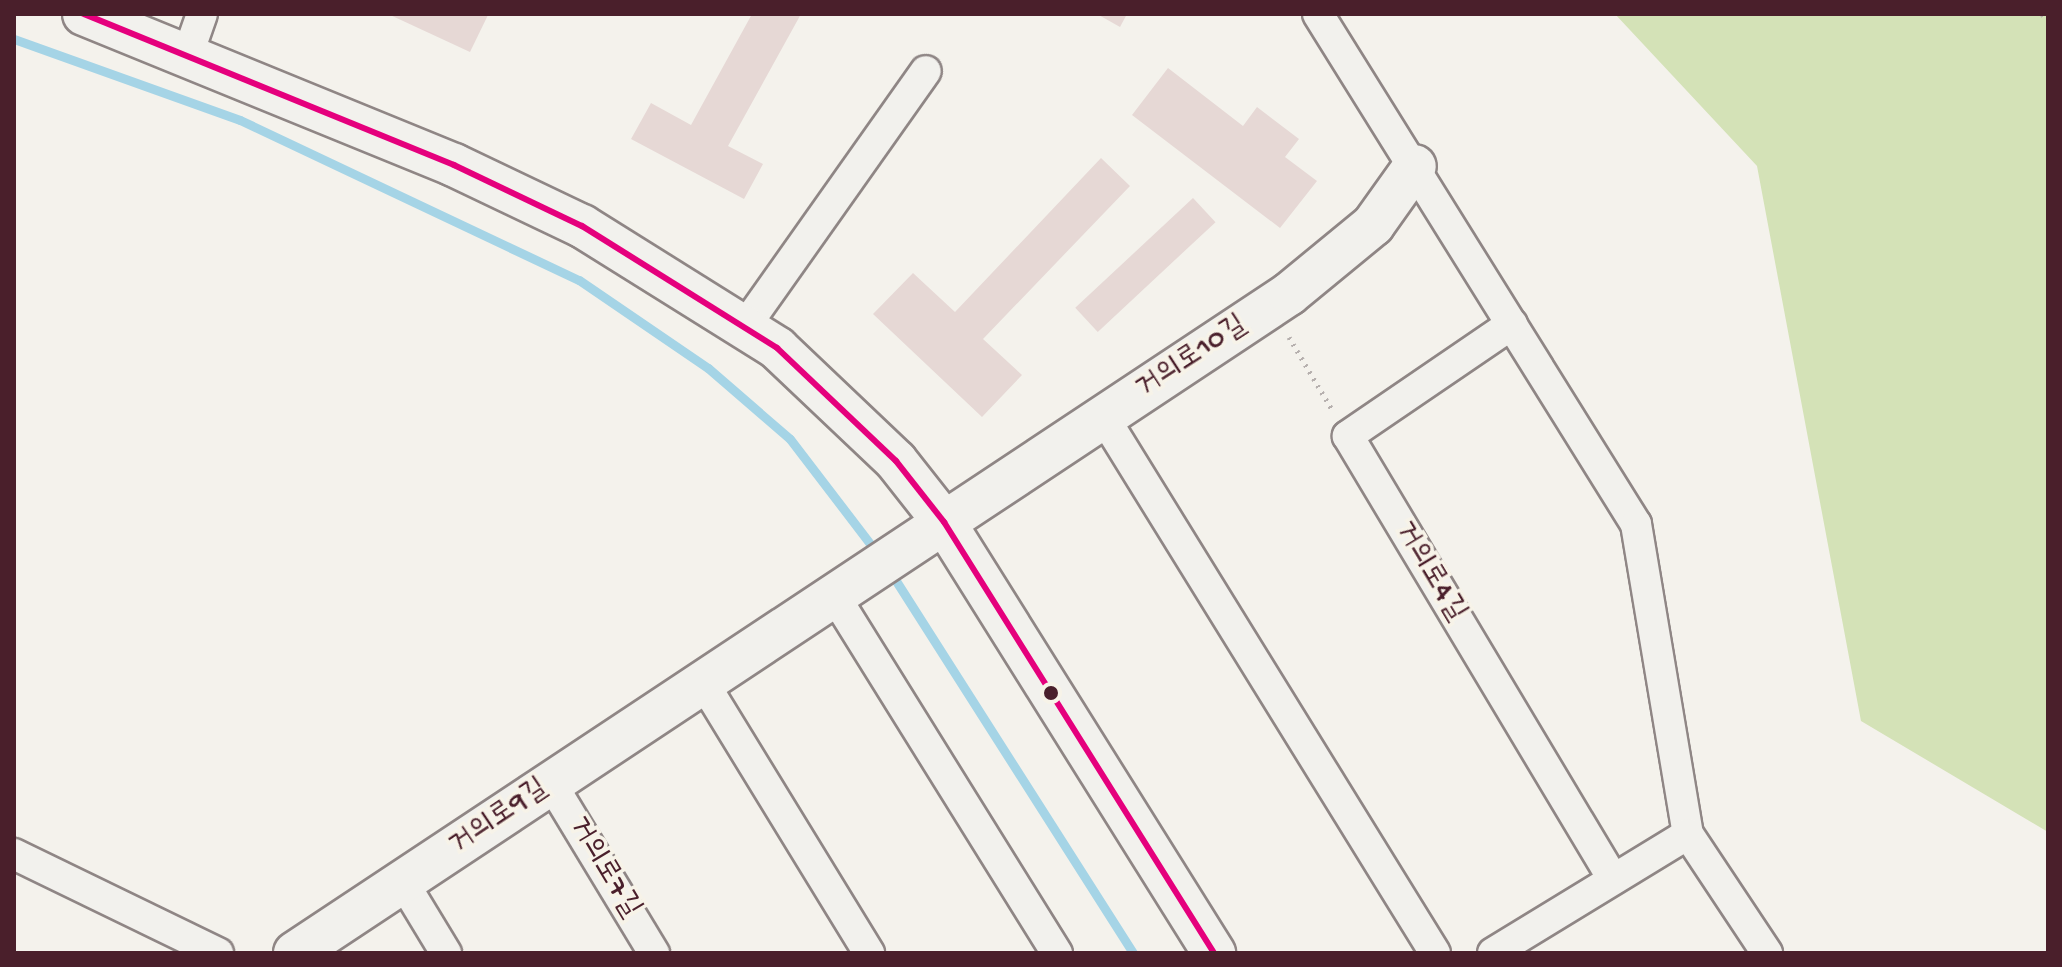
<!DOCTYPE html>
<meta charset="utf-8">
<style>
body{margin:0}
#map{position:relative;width:2062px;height:967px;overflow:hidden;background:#f4f2ec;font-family:"Gochi Hand","Poor Story",sans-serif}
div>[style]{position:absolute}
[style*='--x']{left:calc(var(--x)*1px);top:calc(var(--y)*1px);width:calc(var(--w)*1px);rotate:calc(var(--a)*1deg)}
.green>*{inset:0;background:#d4e2b7}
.stream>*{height:9px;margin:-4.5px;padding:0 4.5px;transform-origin:4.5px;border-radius:4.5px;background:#a5d4e6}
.building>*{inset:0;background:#e6d8d5;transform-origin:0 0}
.path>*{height:5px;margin-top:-2.5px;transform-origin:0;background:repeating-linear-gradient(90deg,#b6b0ae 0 2px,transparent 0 8px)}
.roads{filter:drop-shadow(2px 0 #8f8685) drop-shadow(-2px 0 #8f8685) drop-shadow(0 2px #8f8685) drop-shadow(0 -2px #8f8685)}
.street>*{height:30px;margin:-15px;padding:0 15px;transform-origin:15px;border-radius:15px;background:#f2f1ed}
.secondary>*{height:42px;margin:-21px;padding:0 21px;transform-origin:21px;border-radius:21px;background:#f2f1ed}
.bus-1>*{height:6px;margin:-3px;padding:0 3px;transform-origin:3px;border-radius:3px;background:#e5007d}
.dots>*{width:22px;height:22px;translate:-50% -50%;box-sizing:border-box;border:4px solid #f7f3e8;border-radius:50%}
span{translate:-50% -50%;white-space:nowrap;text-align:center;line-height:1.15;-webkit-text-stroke:7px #f7f3e8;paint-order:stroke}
.street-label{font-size:30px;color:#4a1f2b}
.frame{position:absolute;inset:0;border:16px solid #4a1f2b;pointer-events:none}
</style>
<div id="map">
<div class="green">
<div style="clip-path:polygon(1615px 14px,2048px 14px,2048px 832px,1861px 721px,1757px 166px)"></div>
</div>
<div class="stream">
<div style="--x:14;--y:39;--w:240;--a:19.7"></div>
<div style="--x:240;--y:120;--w:375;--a:25.3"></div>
<div style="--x:579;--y:280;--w:156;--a:34.3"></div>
<div style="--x:708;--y:368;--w:108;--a:40.9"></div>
<div style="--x:790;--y:439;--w:145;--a:52.6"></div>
<div style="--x:891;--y:573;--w:451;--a:57.5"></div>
</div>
<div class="building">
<div style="clip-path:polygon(388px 14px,485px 14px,488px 15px,470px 52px)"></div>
<div style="clip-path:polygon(752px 14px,801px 14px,728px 146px,763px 164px,744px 199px,631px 139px,651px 103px,691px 125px)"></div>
<div style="clip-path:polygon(1097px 14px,1127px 14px,1120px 27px)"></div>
<div style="clip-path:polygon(1168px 68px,1243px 126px,1257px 107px,1299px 139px,1285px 157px,1317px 181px,1280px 228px,1132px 115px)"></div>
<div style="clip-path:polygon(1101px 158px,1130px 186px,983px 339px,1022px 375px,982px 417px,873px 314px,913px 273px,955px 312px)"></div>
<div style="left:1193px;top:198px;width:33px;height:161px;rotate:47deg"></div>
</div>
<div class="path">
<div style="--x:2042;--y:14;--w:8;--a:45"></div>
<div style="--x:1289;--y:337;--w:86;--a:59.3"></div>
</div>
<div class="roads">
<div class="street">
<div style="--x:1318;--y:14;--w:601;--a:58.06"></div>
<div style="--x:1636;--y:524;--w:314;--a:80.5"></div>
<div style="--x:1688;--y:834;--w:143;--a:56.4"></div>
<div style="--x:188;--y:54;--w:42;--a:-70.7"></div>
<div style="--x:1512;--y:324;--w:199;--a:145.7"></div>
<div style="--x:1348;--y:436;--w:516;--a:59.11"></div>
<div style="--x:746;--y:325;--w:311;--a:-54.7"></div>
<div style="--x:1103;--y:416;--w:631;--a:58.27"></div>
<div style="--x:834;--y:595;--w:422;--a:58.1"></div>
<div style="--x:703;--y:682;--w:318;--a:58.5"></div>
<div style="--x:551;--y:783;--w:199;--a:58.8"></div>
<div style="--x:14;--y:854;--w:227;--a:25.9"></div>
<div style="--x:403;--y:882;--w:83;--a:58.8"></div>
<div style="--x:1493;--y:953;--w:228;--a:-31.4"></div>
</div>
<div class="secondary">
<div style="--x:84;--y:14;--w:400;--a:22.2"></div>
<div style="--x:454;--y:165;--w:142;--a:25.5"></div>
<div style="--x:582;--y:226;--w:230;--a:32"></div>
<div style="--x:777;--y:348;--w:164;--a:43.5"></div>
<div style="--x:896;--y:461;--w:78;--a:51.8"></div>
<div style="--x:944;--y:522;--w:509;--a:57.93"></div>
<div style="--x:295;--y:953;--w:1193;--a:-33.54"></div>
<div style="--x:1289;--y:294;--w:109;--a:-39.4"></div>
<div style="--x:1373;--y:225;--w:72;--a:-54.6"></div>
</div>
</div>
<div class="bus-1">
<div style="--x:84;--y:14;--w:400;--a:22.2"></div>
<div style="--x:454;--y:165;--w:142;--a:25.5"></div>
<div style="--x:582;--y:226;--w:230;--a:32"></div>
<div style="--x:777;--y:348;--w:164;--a:43.5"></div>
<div style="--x:896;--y:461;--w:78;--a:51.8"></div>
<div style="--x:944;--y:522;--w:509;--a:57.93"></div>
</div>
<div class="dots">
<div style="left:1051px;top:693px;background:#4a1f2b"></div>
</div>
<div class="street-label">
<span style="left:1192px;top:358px;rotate:-33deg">거의로10길</span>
<span style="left:1429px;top:572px;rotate:59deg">거의로4길</span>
<span style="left:499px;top:818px;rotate:-34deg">거의로9길</span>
<span style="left:603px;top:868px;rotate:59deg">거의로7길</span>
</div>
<div class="frame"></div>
</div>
